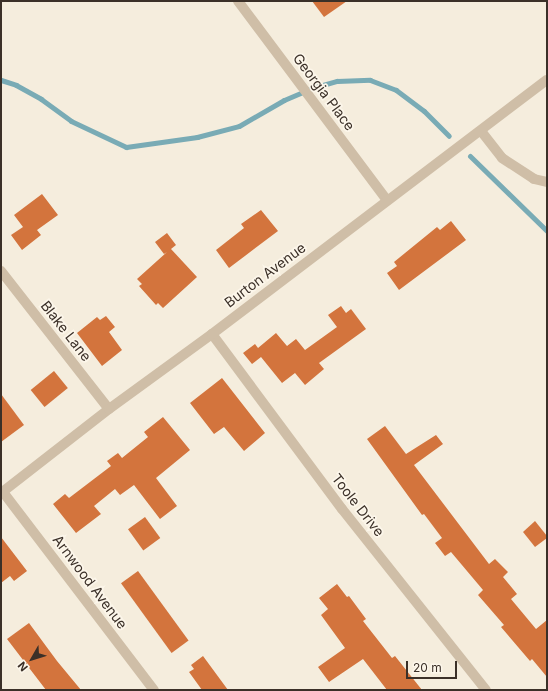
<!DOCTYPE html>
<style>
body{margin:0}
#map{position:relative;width:548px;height:691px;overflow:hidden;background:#f5eddd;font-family:Inter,sans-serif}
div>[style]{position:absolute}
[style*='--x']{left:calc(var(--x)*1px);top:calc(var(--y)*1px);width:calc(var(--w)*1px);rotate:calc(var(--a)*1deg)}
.stream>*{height:5px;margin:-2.5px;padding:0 2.5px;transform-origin:2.5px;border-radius:2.5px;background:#79abb5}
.building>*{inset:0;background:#d3743d;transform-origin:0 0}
.minor>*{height:10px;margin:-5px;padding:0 5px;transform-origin:5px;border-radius:5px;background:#cfbea7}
span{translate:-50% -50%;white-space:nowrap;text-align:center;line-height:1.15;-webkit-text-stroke:3.5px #fcf6ea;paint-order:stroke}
.street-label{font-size:14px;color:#3b3028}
.frame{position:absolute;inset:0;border:2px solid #3b3028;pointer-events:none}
.north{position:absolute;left:12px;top:639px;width:40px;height:40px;-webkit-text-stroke:3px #fcf6ea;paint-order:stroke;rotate:231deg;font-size:11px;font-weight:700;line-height:16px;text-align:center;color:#3b3028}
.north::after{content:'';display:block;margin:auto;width:14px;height:18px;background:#3b3028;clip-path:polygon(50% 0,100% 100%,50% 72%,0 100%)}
.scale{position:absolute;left:406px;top:661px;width:51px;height:18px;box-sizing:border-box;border:2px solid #3b3028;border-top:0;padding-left:5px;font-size:12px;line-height:14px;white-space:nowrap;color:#3b3028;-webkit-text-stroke:3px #fcf6ea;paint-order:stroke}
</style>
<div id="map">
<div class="stream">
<div style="--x:1;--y:80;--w:16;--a:18"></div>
<div style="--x:16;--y:85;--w:29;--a:29"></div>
<div style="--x:41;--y:99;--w:37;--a:36"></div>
<div style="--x:71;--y:121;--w:61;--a:25.3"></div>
<div style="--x:126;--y:147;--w:72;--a:-8"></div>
<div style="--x:197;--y:137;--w:43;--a:-14.7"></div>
<div style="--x:239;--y:126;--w:52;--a:-30"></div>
<div style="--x:284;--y:100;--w:30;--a:-23"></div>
<div style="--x:312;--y:88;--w:26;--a:-16"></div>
<div style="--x:337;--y:81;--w:33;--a:-2"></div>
<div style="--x:370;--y:80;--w:28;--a:21"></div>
<div style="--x:396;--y:90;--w:35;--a:37"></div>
<div style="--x:424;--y:111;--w:35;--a:45"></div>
<div style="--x:470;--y:156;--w:107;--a:44.2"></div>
</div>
<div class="building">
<div style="clip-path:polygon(312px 1px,347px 1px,324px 17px)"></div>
<div style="clip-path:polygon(42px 194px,58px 215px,37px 230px,41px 235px,22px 250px,11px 235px,23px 227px,14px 215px)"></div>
<div style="clip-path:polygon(261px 210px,278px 231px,229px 268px,216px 250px,244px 228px,241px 224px)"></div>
<div style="clip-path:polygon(451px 221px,466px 240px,399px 290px,387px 273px,397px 266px,394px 262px,437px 227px,440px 230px)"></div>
<div style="clip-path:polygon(167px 233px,176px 245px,171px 249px,197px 277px,163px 308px,158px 303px,156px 305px,139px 286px,142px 284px,137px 279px,167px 252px,164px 254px,155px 242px)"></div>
<div style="clip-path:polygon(341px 306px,346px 313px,351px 309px,366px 329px,319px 363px,324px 369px,305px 385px,295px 373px,282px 383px,261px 357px,252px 364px,243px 353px,255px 344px,258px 348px,276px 333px,287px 346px,296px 339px,305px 350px,337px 327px,328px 315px)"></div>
<div style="clip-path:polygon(106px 316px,115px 327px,109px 332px,122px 350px,102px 366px,77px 333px,97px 317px,100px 320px)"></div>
<div style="left:54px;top:371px;width:22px;height:30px;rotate:51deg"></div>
<div style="clip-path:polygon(222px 378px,265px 433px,244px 451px,224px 427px,214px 434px,190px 403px)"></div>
<div style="clip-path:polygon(1px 394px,24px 425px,1px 442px)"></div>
<div style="clip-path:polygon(163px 417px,190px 450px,156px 478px,177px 506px,160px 519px,134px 485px,120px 495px,115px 489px,94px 506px,101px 514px,76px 533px,53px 504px,65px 494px,69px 498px,111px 466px,107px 461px,118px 453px,122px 458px,148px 437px,144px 432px)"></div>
<div style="clip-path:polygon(385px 426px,406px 454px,436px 435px,443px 444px,414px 465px,489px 564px,495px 559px,508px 572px,503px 577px,517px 594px,511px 599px,536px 629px,547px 620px,547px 677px,532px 659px,530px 661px,501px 627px,504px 625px,478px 595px,483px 590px,451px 552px,445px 556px,435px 543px,442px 538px,424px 514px,422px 515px,367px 439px)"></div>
<div style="left:145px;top:517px;width:26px;height:21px;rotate:54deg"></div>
<div style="clip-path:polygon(535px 521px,547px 536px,547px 538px,535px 547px,523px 532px)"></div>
<div style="clip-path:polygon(1px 537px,27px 571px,14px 581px,10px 576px,1px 583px)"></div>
<div style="left:138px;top:571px;width:86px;height:21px;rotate:54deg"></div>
<div style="clip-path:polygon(337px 584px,347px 597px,349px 596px,366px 619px,363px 621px,392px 658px,395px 656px,422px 690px,387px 690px,363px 659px,329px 682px,318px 667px,345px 648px,321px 615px,328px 609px,319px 598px)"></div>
<div style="clip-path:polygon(29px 623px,57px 661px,81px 690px,46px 690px,7px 639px)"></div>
<div style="clip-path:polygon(203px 656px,228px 690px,202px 690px,189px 672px,194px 669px,191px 665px)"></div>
</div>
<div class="minor">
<div style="--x:238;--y:1;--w:249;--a:53.2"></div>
<div style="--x:481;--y:131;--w:34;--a:52"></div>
<div style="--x:502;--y:158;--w:38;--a:33"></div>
<div style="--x:534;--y:179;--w:13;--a:13"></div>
<div style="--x:1;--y:271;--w:175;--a:52"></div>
<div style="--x:212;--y:334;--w:218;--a:53.4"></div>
<div style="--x:342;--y:509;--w:231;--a:51.5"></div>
<div style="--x:3;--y:492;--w:249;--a:52.7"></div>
<div style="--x:1;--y:493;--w:137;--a:-37.9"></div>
<div style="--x:109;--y:409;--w:127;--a:-36.1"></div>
<div style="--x:212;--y:334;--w:420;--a:-37.2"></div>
</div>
<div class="street-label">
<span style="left:324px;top:92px;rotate:53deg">Georgia Place</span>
<span style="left:265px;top:275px;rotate:-37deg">Burton Avenue</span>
<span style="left:66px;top:331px;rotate:52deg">Blake Lane</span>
<span style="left:358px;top:505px;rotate:52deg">Toole Drive</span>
<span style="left:90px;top:582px;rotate:53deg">Arnwood Avenue</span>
</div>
<div class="frame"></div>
<div class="north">N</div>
<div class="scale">20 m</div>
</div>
